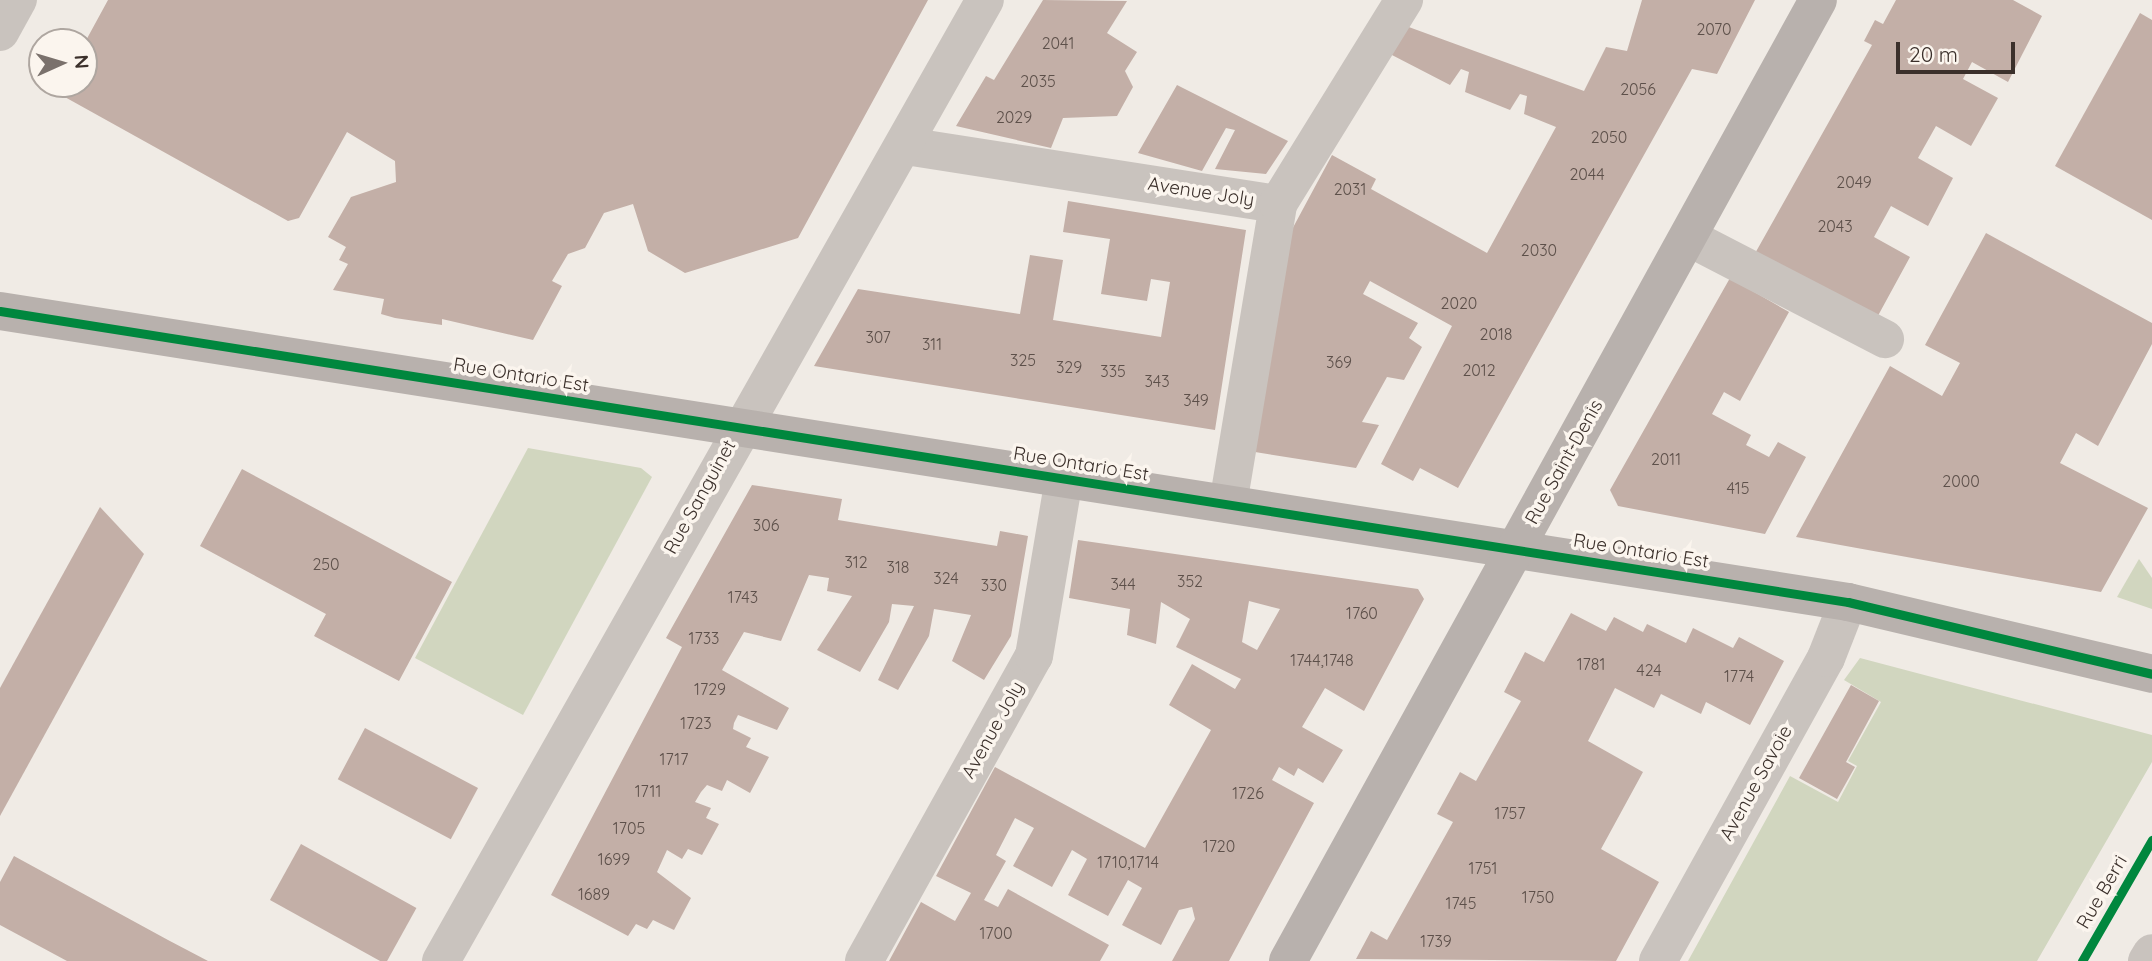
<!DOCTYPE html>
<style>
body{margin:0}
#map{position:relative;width:2152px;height:961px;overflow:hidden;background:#f0ebe5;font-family:Quicksand,sans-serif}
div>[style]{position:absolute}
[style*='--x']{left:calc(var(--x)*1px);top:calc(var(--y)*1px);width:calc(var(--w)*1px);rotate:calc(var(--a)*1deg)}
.green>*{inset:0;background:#d1d6bf}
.building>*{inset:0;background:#c3afa7;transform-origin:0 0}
.minor>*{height:38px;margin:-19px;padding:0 19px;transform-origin:19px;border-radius:19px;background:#c9c3be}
.major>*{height:38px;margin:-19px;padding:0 19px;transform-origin:19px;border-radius:19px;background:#b8b1ad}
.cycleway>*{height:9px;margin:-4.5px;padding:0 4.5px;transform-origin:4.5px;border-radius:4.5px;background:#00873e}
span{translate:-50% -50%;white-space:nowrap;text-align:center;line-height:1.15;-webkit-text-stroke:7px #fbf5ee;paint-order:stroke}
.number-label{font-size:16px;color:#5d504a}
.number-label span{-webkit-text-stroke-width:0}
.street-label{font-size:19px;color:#3b302b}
.north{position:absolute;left:28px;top:28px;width:70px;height:70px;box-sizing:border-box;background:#fbf5ee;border:2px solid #aea6a0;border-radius:50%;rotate:86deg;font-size:19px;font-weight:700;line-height:28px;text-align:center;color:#3b302b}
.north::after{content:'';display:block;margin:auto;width:24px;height:32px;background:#7a716c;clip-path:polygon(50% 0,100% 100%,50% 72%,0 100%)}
.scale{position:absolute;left:1896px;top:42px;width:119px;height:32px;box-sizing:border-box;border:4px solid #3b302b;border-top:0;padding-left:9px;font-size:21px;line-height:24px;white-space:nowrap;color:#3b302b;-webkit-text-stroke:5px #fbf5ee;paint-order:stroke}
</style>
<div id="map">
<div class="green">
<div style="clip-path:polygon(528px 448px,641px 468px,652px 477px,523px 715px,415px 658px)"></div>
<div style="clip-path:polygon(2139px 559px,2152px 578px,2152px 609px,2117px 597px)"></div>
<div style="clip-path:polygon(1860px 658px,2152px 735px,2152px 762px,2037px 961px,1688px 961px,1790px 776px,1838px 802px,1857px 766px,1848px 761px,1881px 702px,1844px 680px)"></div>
</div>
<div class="building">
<div style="clip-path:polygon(108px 0,928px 0,798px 238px,685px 273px,648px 251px,633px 204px,604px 213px,585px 248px,568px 254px,552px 281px,562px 286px,533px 340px,442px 319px,442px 325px,395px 318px,381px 314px,384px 299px,333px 290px,348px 264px,339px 260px,346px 247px,328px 237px,351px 197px,396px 182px,395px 161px,347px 132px,299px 218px,288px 221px,63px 96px,62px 84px,84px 84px,84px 44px)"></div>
<div style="clip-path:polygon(1043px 0,1127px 1px,1107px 33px,1137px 52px,1125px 71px,1133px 87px,1117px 116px,1063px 118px,1051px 148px,956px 126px,986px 76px,994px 80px)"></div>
<div style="clip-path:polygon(1642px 0,1755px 0,1717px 74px,1692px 69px,1458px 488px,1420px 468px,1413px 481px,1381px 464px,1452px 326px,1370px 281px,1363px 294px,1418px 323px,1409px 338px,1422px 347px,1404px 380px,1387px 377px,1362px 422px,1379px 425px,1356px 468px,1255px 452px,1289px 235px,1332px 155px,1376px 179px,1371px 189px,1487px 253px,1556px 127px,1524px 114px,1527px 96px,1520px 94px,1510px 110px,1465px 92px,1469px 72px,1461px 69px,1450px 85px,1390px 54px,1406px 26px,1584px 91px,1606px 47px,1627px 51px)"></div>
<div style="clip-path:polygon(1896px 0,2013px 0,2042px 16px,2008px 82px,1972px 62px,1963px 79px,1998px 98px,1971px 146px,1936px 126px,1918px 158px,1953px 178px,1928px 226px,1891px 206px,1874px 237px,1910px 257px,1874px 323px,1753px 257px,1872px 45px,1864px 41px,1875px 20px,1883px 24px)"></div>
<div style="clip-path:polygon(2140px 13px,2152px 20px,2152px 220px,2055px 166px)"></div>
<div style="clip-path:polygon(1177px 85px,1288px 141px,1266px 174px,1215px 169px,1235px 130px,1226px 128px,1202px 171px,1138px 153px)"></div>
<div style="clip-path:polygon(1068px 201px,1246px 230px,1215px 430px,814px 366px,858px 289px,1020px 314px,1030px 255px,1063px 260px,1053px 320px,1161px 337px,1170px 282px,1151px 279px,1147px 301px,1101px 294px,1110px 239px,1063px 232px)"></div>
<div style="clip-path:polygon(1986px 233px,2152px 323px,2152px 344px,2098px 446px,2076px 433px,2060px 463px,2148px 508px,2101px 592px,1796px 537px,1890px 366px,1942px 396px,1960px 363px,1925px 345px)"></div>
<div style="clip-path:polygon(1730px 278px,1789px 312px,1740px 401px,1724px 392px,1712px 414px,1751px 435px,1746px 445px,1769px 457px,1778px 442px,1806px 457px,1765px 534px,1618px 506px,1610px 490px)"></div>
<div style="clip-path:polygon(242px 469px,452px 582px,399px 681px,314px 636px,326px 614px,200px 546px)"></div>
<div style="clip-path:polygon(752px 485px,842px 499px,838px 520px,997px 546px,1000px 531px,1028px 536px,1011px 636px,984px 680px,952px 661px,971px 615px,934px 609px,929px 636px,898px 690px,878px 680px,914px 606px,892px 604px,889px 622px,860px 672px,817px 650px,852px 596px,827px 591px,829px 578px,809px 575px,781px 641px,744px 632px,722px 670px,789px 708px,777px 730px,738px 715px,734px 723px,733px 729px,751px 738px,746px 747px,769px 757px,750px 793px,727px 780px,722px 791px,707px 785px,701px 792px,695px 802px,711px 808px,706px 818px,719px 824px,702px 855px,688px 849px,682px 859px,667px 850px,657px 872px,691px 898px,674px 930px,653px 920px,647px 929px,636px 924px,628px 936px,551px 895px,682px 647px,666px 638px)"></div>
<div style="clip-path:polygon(100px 507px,144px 554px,0 816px,0 688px)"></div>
<div style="clip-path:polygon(evenodd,1078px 540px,1418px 589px,1424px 599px,1364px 711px,1325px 688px,1302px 727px,1343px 750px,1323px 783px,1298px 768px,1294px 776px,1279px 767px,1272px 780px,1314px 803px,1229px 961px,1172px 961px,1195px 919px,1192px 907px,1179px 910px,1161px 945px,1122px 925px,1142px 888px,1128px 880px,1108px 916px,1068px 895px,1087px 859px,1072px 850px,1052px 887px,1013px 866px,1034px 828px,1015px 818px,996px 855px,1006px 861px,984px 900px,998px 907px,1008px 889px,1109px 945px,1100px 961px,889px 961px,921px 902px,955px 921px,971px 893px,936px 876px,995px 767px,1145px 848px,1211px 730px,1169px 705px,1192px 664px,1235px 689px,1241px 679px,1176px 647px,1190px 619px,1161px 602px,1156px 644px,1127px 635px,1130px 609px,1069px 598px,1078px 540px,1249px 601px,1280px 609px,1257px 650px,1242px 642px,1249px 601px)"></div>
<div style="clip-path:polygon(1571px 613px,1606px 631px,1614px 617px,1643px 632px,1647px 624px,1686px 643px,1693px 628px,1733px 648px,1739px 637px,1784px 661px,1750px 725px,1706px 702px,1701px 714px,1661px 694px,1654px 708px,1615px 688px,1588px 741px,1643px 772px,1601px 849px,1659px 882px,1616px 961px,1356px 959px,1371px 931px,1387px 940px,1453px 822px,1437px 814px,1460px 772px,1476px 781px,1521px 701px,1504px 692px,1525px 652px,1544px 662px)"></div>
<div style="clip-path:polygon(1851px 685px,1879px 701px,1846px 762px,1855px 767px,1837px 799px,1799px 778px)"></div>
<div style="left:365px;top:728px;width:128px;height:58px;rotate:28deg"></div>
<div style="left:301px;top:844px;width:132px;height:64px;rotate:29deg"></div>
<div style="clip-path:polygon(14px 856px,168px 940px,208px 961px,67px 961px,0 925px,0 882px)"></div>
</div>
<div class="minor">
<div style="--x:0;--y:32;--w:37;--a:-61"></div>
<div style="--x:906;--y:146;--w:376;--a:8.9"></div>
<div style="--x:1688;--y:237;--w:222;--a:27.4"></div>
<div style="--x:1228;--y:504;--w:304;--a:-80.5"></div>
<div style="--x:1278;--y:204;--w:240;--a:-58.3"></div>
<div style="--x:441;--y:961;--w:1104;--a:-60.49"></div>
<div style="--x:864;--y:961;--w:349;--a:-60.9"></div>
<div style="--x:1034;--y:656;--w:180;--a:-80.4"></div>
<div style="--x:1658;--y:961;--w:346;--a:-61"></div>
<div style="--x:1826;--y:658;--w:60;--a:-68.6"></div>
<div style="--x:2147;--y:961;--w:9;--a:-58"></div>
</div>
<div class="major">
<div style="--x:0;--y:311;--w:1871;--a:8.95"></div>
<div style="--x:1848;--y:602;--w:312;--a:13.3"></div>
<div style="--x:1288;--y:961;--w:1097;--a:-61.12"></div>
</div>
<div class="cycleway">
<div style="--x:0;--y:311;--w:1871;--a:8.95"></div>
<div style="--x:1848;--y:602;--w:312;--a:13.3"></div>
<div style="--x:2082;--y:961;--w:140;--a:-60"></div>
</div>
<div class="number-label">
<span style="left:1714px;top:29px">2070</span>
<span style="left:1058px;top:43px">2041</span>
<span style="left:1038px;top:81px">2035</span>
<span style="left:1638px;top:89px">2056</span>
<span style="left:1014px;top:117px">2029</span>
<span style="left:1609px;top:137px">2050</span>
<span style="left:1587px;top:174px">2044</span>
<span style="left:1854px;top:182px">2049</span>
<span style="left:1350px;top:189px">2031</span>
<span style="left:1835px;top:226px">2043</span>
<span style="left:1539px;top:250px">2030</span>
<span style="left:1459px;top:303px">2020</span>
<span style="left:1496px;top:334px">2018</span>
<span style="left:878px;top:337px">307</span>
<span style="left:932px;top:344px">311</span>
<span style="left:1023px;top:360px">325</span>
<span style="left:1339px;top:362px">369</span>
<span style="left:1069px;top:367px">329</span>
<span style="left:1479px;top:370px">2012</span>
<span style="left:1113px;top:371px">335</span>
<span style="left:1157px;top:381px">343</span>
<span style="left:1196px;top:400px">349</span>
<span style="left:1666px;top:459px">2011</span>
<span style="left:1961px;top:481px">2000</span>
<span style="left:1738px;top:488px">415</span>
<span style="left:766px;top:525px">306</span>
<span style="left:856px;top:562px">312</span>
<span style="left:326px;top:564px">250</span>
<span style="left:898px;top:567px">318</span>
<span style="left:946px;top:578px">324</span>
<span style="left:1190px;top:581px">352</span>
<span style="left:1123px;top:584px">344</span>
<span style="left:994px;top:585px">330</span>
<span style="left:743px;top:597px">1743</span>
<span style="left:1362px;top:613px">1760</span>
<span style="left:704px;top:638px">1733</span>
<span style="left:1322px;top:660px">1744,1748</span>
<span style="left:1591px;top:664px">1781</span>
<span style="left:1649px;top:670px">424</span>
<span style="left:1739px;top:676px">1774</span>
<span style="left:710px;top:689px">1729</span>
<span style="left:696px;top:723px">1723</span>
<span style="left:674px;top:759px">1717</span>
<span style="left:648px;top:791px">1711</span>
<span style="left:1248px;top:793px">1726</span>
<span style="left:1510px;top:813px">1757</span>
<span style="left:629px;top:828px">1705</span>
<span style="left:1219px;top:846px">1720</span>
<span style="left:614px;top:859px">1699</span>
<span style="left:1128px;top:862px">1710,1714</span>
<span style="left:1483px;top:868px">1751</span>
<span style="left:594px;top:894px">1689</span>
<span style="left:1538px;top:897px">1750</span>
<span style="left:1461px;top:903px">1745</span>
<span style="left:996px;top:933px">1700</span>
<span style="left:1436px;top:941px">1739</span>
</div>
<div class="street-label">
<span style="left:1201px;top:192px;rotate:9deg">Avenue Joly</span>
<span style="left:521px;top:375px;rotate:9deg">Rue Ontario Est</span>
<span style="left:1564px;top:462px;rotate:-61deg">Rue Saint-Denis</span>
<span style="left:1081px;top:464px;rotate:9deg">Rue Ontario Est</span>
<span style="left:700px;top:497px;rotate:-61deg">Rue Sanguinet</span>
<span style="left:1641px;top:551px;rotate:9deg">Rue Ontario Est</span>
<span style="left:993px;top:730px;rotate:-61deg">Avenue Joly</span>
<span style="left:1756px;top:783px;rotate:-61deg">Avenue Savoie</span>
<span style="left:2102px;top:892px;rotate:-60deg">Rue Berri</span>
</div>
<div class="north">N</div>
<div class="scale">20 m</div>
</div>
